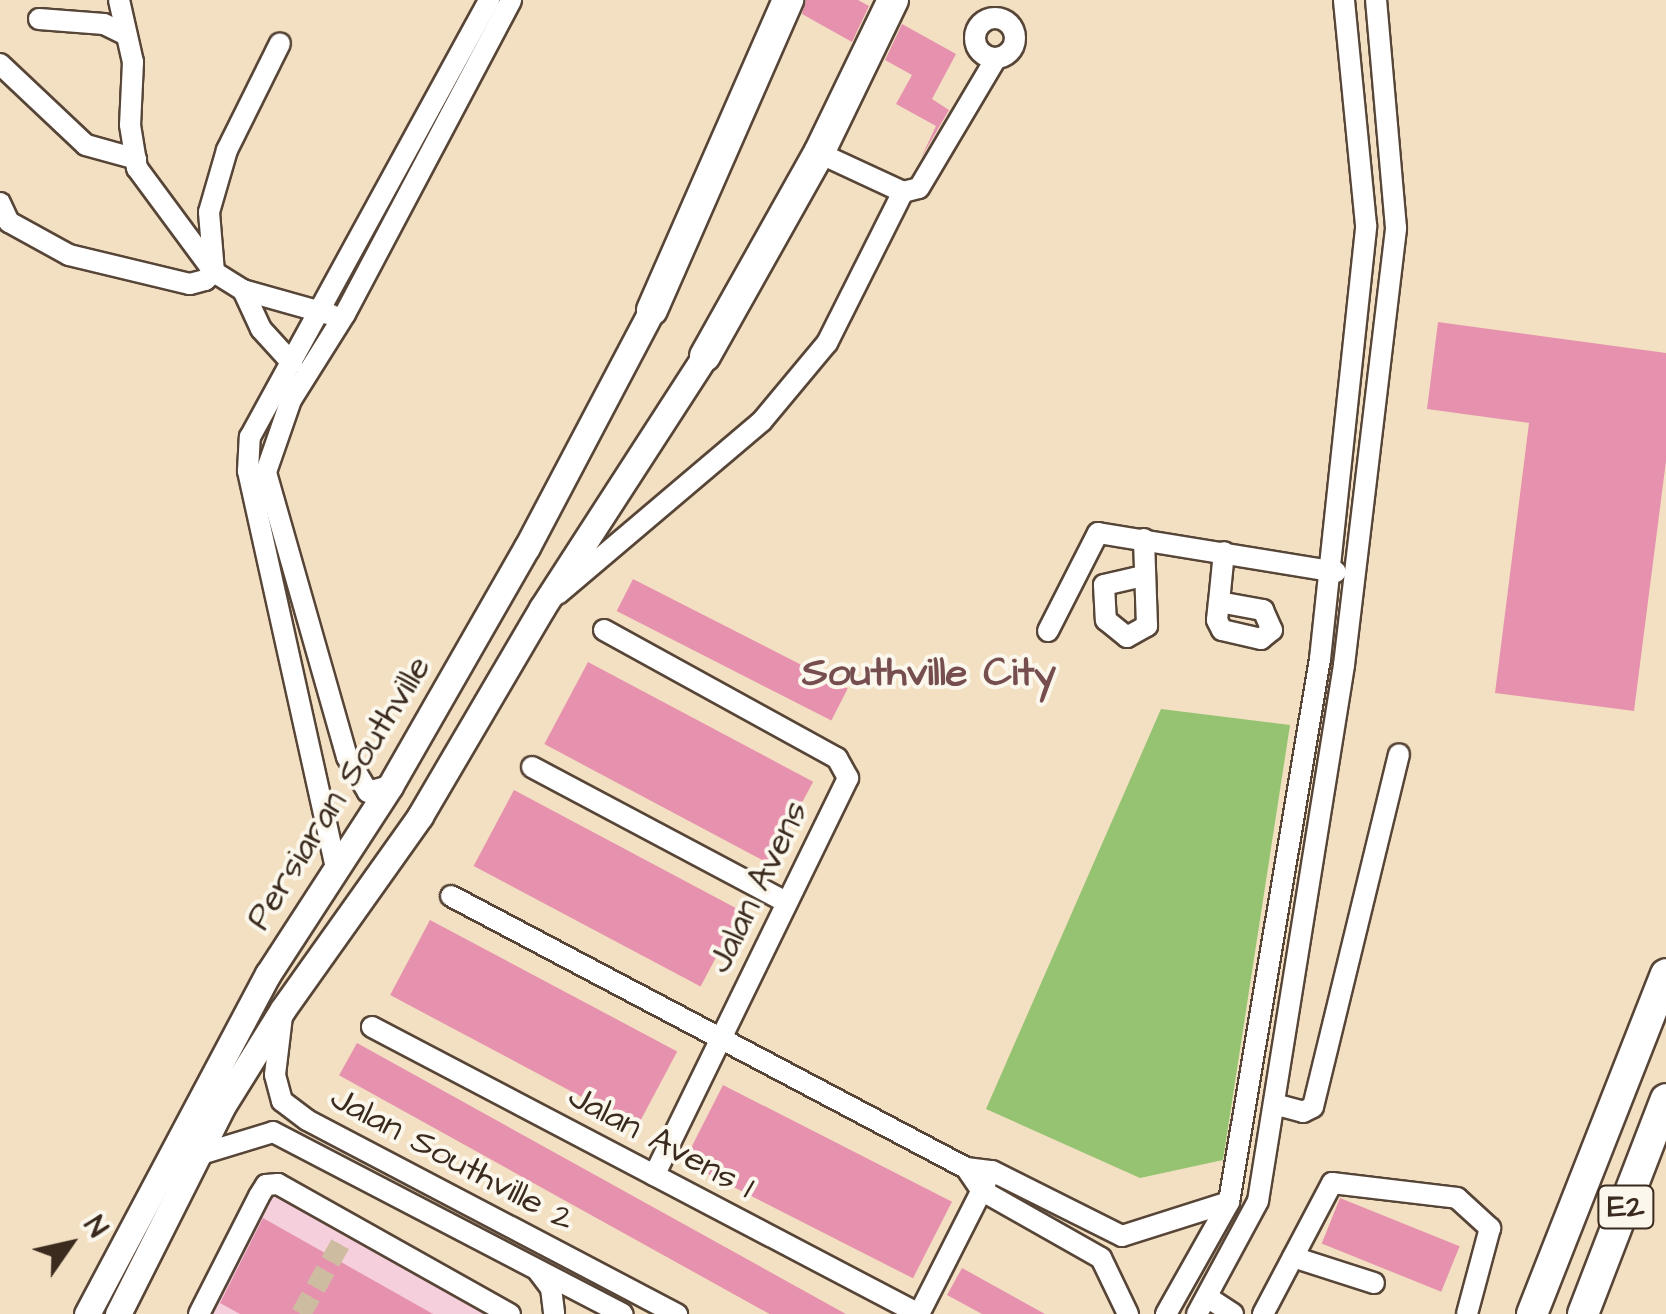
<!DOCTYPE html>
<style>
body{margin:0}
#map{position:relative;width:1666px;height:1314px;overflow:hidden;background:#f3e0c2;font-family:"Architects Daughter",sans-serif}
div>[style]{position:absolute}
[style*='--x']{left:calc(var(--x)*1px);top:calc(var(--y)*1px);width:calc(var(--w)*1px);rotate:calc(var(--a)*1deg)}
.built>*{inset:0;background:#f5cfdb}
.green>*{inset:0;background:#95c372}
.building>*{inset:0;background:#e692ae;transform-origin:0 0}
.minor-tunnel>*{height:20px;margin-top:-10px;transform-origin:0;background:repeating-linear-gradient(90deg,#cebca1 0 20px,transparent 0 30px)}
.roads{filter:drop-shadow(2px 0 #574537) drop-shadow(-2px 0 #574537) drop-shadow(0 2px #574537) drop-shadow(0 -2px #574537)}
.minor>*{height:20px;margin:-10px;padding:0 10px;transform-origin:10px;border-radius:10px;background:#fff}
.minor>.ring{margin:-10px;padding:0;box-sizing:content-box;background:none;border:20px solid #fff;border-radius:50%}
.major>*{height:25px;margin:-12.5px;padding:0 12.5px;transform-origin:12.5px;border-radius:12.5px;background:#fff}
.highway>*{height:30px;margin:-15px;padding:0 15px;transform-origin:15px;border-radius:15px;background:#fff}
span{translate:-50% -50%;white-space:nowrap;text-align:center;line-height:1.15;-webkit-text-stroke:8px #fbf7ec;paint-order:stroke}
.shield-label span{padding:2px 8px;background:#fbf7ec;border:2px solid;border-radius:8px;-webkit-text-stroke-width:0}
.shield-label{font-size:32px;color:#3b2a1e;font-weight:700}
.street-label{font-size:35px;color:#3b2a1e}
.quarter-label{font-size:40px;color:#774e50;font-weight:700}
.north{position:absolute;left:20px;top:1194px;width:100px;height:100px;-webkit-text-stroke:8px #fbf7ec;paint-order:stroke;rotate:56deg;font-size:28px;font-weight:700;line-height:40px;text-align:center;color:#3b2a1e}
.north::after{content:'';display:block;margin:auto;width:35px;height:45px;background:#3b2a1e;clip-path:polygon(50% 0,100% 100%,50% 72%,0 100%)}
</style>
<div id="map">
<div class="built">
<div style="clip-path:polygon(277px 1190px,495px 1314px,206px 1314px,270px 1192px)"></div>
</div>
<div class="green">
<div style="clip-path:polygon(1161px 709px,1290px 725px,1223px 1160px,1140px 1178px,986px 1109px)"></div>
</div>
<div class="building">
<div style="clip-path:polygon(806px 0,858px 0,869px 6px,852px 42px,802px 14px)"></div>
<div style="clip-path:polygon(902px 24px,956px 54px,932px 99px,949px 110px,921px 158px,936px 126px,896px 104px,912px 75px,885px 60px)"></div>
<div style="clip-path:polygon(1438px 322px,1666px 353px,1666px 461px,1634px 711px,1495px 693px,1529px 423px,1427px 409px)"></div>
<div style="left:633px;top:579px;width:241px;height:36px;rotate:27deg"></div>
<div style="left:588px;top:662px;width:255px;height:93px;rotate:28deg"></div>
<div style="left:514px;top:790px;width:257px;height:86px;rotate:28deg"></div>
<div style="left:430px;top:920px;width:280px;height:85px;rotate:28deg"></div>
<div style="left:357px;top:1043px;width:562px;height:37px;rotate:29deg"></div>
<div style="left:723px;top:1085px;width:257px;height:86px;rotate:27deg"></div>
<div style="left:1340px;top:1198px;width:129px;height:49px;rotate:22deg"></div>
<div style="clip-path:polygon(263px 1218px,433px 1314px,240px 1314px,220px 1303px)"></div>
<div style="clip-path:polygon(962px 1268px,1045px 1314px,982px 1314px,947px 1295px)"></div>
</div>
<div class="minor-tunnel">
<div style="--x:301;--y:1314;--w:102;--a:-60.7"></div>
</div>
<div class="roads">
<div class="minor">
<div style="--x:119;--y:0;--w:64;--a:77.3"></div>
<div style="--x:133;--y:62;--w:63;--a:92.7"></div>
<div style="--x:130;--y:125;--w:44;--a:80.8"></div>
<div style="--x:137;--y:168;--w:129;--a:53.5"></div>
<div style="--x:214;--y:272;--w:34;--a:32"></div>
<div style="--x:243;--y:290;--w:43;--a:65.2"></div>
<div style="--x:261;--y:329;--w:46;--a:47.6"></div>
<div class="ring" style="left:975px;top:18px;width:20px;height:20px"></div>
<div style="--x:39;--y:19;--w:65;--a:4.4"></div>
<div style="--x:104;--y:24;--w:25;--a:26"></div>
<div style="--x:0;--y:64;--w:118;--a:43.3"></div>
<div style="--x:86;--y:145;--w:52;--a:15.6"></div>
<div style="--x:819;--y:153;--w:93;--a:24.9"></div>
<div style="--x:903;--y:192;--w:16;--a:-14"></div>
<div style="--x:919;--y:188;--w:149;--a:-59.3"></div>
<div style="--x:0;--y:203;--w:21;--a:65"></div>
<div style="--x:9;--y:222;--w:68;--a:28.8"></div>
<div style="--x:69;--y:255;--w:124;--a:13.5"></div>
<div style="--x:190;--y:284;--w:16;--a:-15"></div>
<div style="--x:205;--y:280;--w:12;--a:-42"></div>
<div style="--x:214;--y:272;--w:60;--a:-94.8"></div>
<div style="--x:209;--y:212;--w:65;--a:-73.8"></div>
<div style="--x:227;--y:150;--w:119;--a:-63.6"></div>
<div style="--x:243;--y:290;--w:92;--a:15.7"></div>
<div style="--x:1143;--y:576;--w:40;--a:167"></div>
<div style="--x:1104;--y:585;--w:35;--a:87"></div>
<div style="--x:1106;--y:620;--w:27;--a:39"></div>
<div style="--x:1127;--y:637;--w:23;--a:-29"></div>
<div style="--x:1147;--y:626;--w:87;--a:-92"></div>
<div style="--x:558;--y:594;--w:267;--a:-40.3"></div>
<div style="--x:762;--y:421;--w:102;--a:-50.2"></div>
<div style="--x:827;--y:343;--w:169;--a:-63.3"></div>
<div style="--x:1219;--y:602;--w:45;--a:10.3"></div>
<div style="--x:1263;--y:610;--w:22;--a:66"></div>
<div style="--x:1272;--y:630;--w:14;--a:141"></div>
<div style="--x:1261;--y:639;--w:40;--a:-167"></div>
<div style="--x:1222;--y:630;--w:11;--a:-117"></div>
<div style="--x:1217;--y:620;--w:18;--a:-84"></div>
<div style="--x:1219;--y:602;--w:50;--a:-84.3"></div>
<div style="--x:604;--y:630;--w:266;--a:28.8"></div>
<div style="--x:837;--y:758;--w:23;--a:61"></div>
<div style="--x:848;--y:778;--w:442;--a:116"></div>
<div style="--x:1048;--y:631;--w:110;--a:-63"></div>
<div style="--x:1098;--y:533;--w:241;--a:9.3"></div>
<div style="--x:532;--y:767;--w:288;--a:28"></div>
<div style="--x:390;--y:786;--w:23;--a:165"></div>
<div style="--x:368;--y:792;--w:41;--a:-121"></div>
<div style="--x:347;--y:757;--w:296;--a:-105.9"></div>
<div style="--x:266;--y:472;--w:76;--a:-70.9"></div>
<div style="--x:291;--y:400;--w:102;--a:-57.9"></div>
<div style="--x:345;--y:314;--w:355;--a:-62.1"></div>
<div style="--x:336;--y:868;--w:407;--a:-102.5"></div>
<div style="--x:248;--y:471;--w:34;--a:-87"></div>
<div style="--x:250;--y:437;--w:498;--a:-61.3"></div>
<div style="--x:451;--y:896;--w:582;--a:27.84"></div>
<div style="--x:282;--y:1016;--w:59;--a:96.8"></div>
<div style="--x:275;--y:1075;--w:27;--a:75"></div>
<div style="--x:282;--y:1101;--w:31;--a:37"></div>
<div style="--x:307;--y:1120;--w:418;--a:27.7"></div>
<div style="--x:372;--y:1027;--w:618;--a:27.69"></div>
<div style="--x:1274;--y:1104;--w:30;--a:15"></div>
<div style="--x:1303;--y:1112;--w:11;--a:-27"></div>
<div style="--x:1313;--y:1107;--w:363;--a:-76.3"></div>
<div style="--x:198;--y:1155;--w:78;--a:-17"></div>
<div style="--x:273;--y:1132;--w:394;--a:27.5"></div>
<div style="--x:1293;--y:1257;--w:85;--a:17.8"></div>
<div style="--x:538;--y:1271;--w:21;--a:53"></div>
<div style="--x:551;--y:1288;--w:26;--a:83"></div>
<div style="--x:1207;--y:1297;--w:31;--a:33"></div>
<div style="--x:199;--y:1314;--w:132;--a:-63"></div>
<div style="--x:259;--y:1196;--w:13;--a:-58"></div>
<div style="--x:266;--y:1185;--w:12;--a:-5"></div>
<div style="--x:278;--y:1184;--w:266;--a:29.3"></div>
<div style="--x:919;--y:1314;--w:148;--a:-63.1"></div>
<div style="--x:1128;--y:1314;--w:62;--a:-115.7"></div>
<div style="--x:1101;--y:1258;--w:138;--a:-150.5"></div>
<div style="--x:981;--y:1190;--w:27;--a:-124"></div>
<div style="--x:966;--y:1168;--w:26;--a:7"></div>
<div style="--x:992;--y:1171;--w:145;--a:26.6"></div>
<div style="--x:1122;--y:1236;--w:112;--a:-17.6"></div>
<div style="--x:1166;--y:1314;--w:129;--a:-60.6"></div>
<div style="--x:1229;--y:1202;--w:551;--a:-80.49"></div>
<div style="--x:1320;--y:659;--w:436;--a:-83.9"></div>
<div style="--x:1366;--y:225;--w:226;--a:-95.6"></div>
<div style="--x:1197;--y:1314;--w:128;--a:-61.6"></div>
<div style="--x:1258;--y:1201;--w:543;--a:-80.88"></div>
<div style="--x:1344;--y:665;--w:440;--a:-83.2"></div>
<div style="--x:1396;--y:228;--w:229;--a:-95"></div>
<div style="--x:1263;--y:1314;--w:148;--a:-62.2"></div>
<div style="--x:1332;--y:1183;--w:126;--a:6.8"></div>
<div style="--x:1457;--y:1198;--w:45;--a:42.3"></div>
<div style="--x:1490;--y:1228;--w:89;--a:105"></div>
</div>
<div class="major">
<div style="--x:87;--y:1314;--w:385;--a:-62"></div>
<div style="--x:268;--y:974;--w:224;--a:-57"></div>
<div style="--x:390;--y:786;--w:275;--a:-60.2"></div>
<div style="--x:527;--y:547;--w:268;--a:-62.2"></div>
<div style="--x:118;--y:1314;--w:232;--a:-63.3"></div>
<div style="--x:222;--y:1107;--w:115;--a:-58.1"></div>
<div style="--x:283;--y:1009;--w:237;--a:-54.6"></div>
<div style="--x:420;--y:816;--w:241;--a:-59.6"></div>
<div style="--x:542;--y:608;--w:300;--a:-57.1"></div>
</div>
<div class="highway">
<div style="--x:652;--y:310;--w:339;--a:-66.3"></div>
<div style="--x:705;--y:356;--w:233;--a:-60.7"></div>
<div style="--x:819;--y:153;--w:170;--a:-64.2"></div>
<div style="--x:1532;--y:1314;--w:365;--a:-68.5"></div>
<div style="--x:1583;--y:1314;--w:230;--a:-68.9"></div>
</div>
</div>
<div class="shield-label">
<span style="left:1626px;top:1207px">E2</span>
</div>
<div class="street-label">
<span style="left:339px;top:793px;rotate:-58deg">Persiaran Southville</span>
<span style="left:758px;top:887px;rotate:-64deg">Jalan Avens</span>
<span style="left:661px;top:1142px;rotate:28deg">Jalan Avens 1</span>
<span style="left:452px;top:1159px;rotate:28deg">Jalan Southville 2</span>
</div>
<div class="quarter-label">
<span style="left:929px;top:674px">Southville City</span>
</div>
<div class="north">N</div>
</div>
